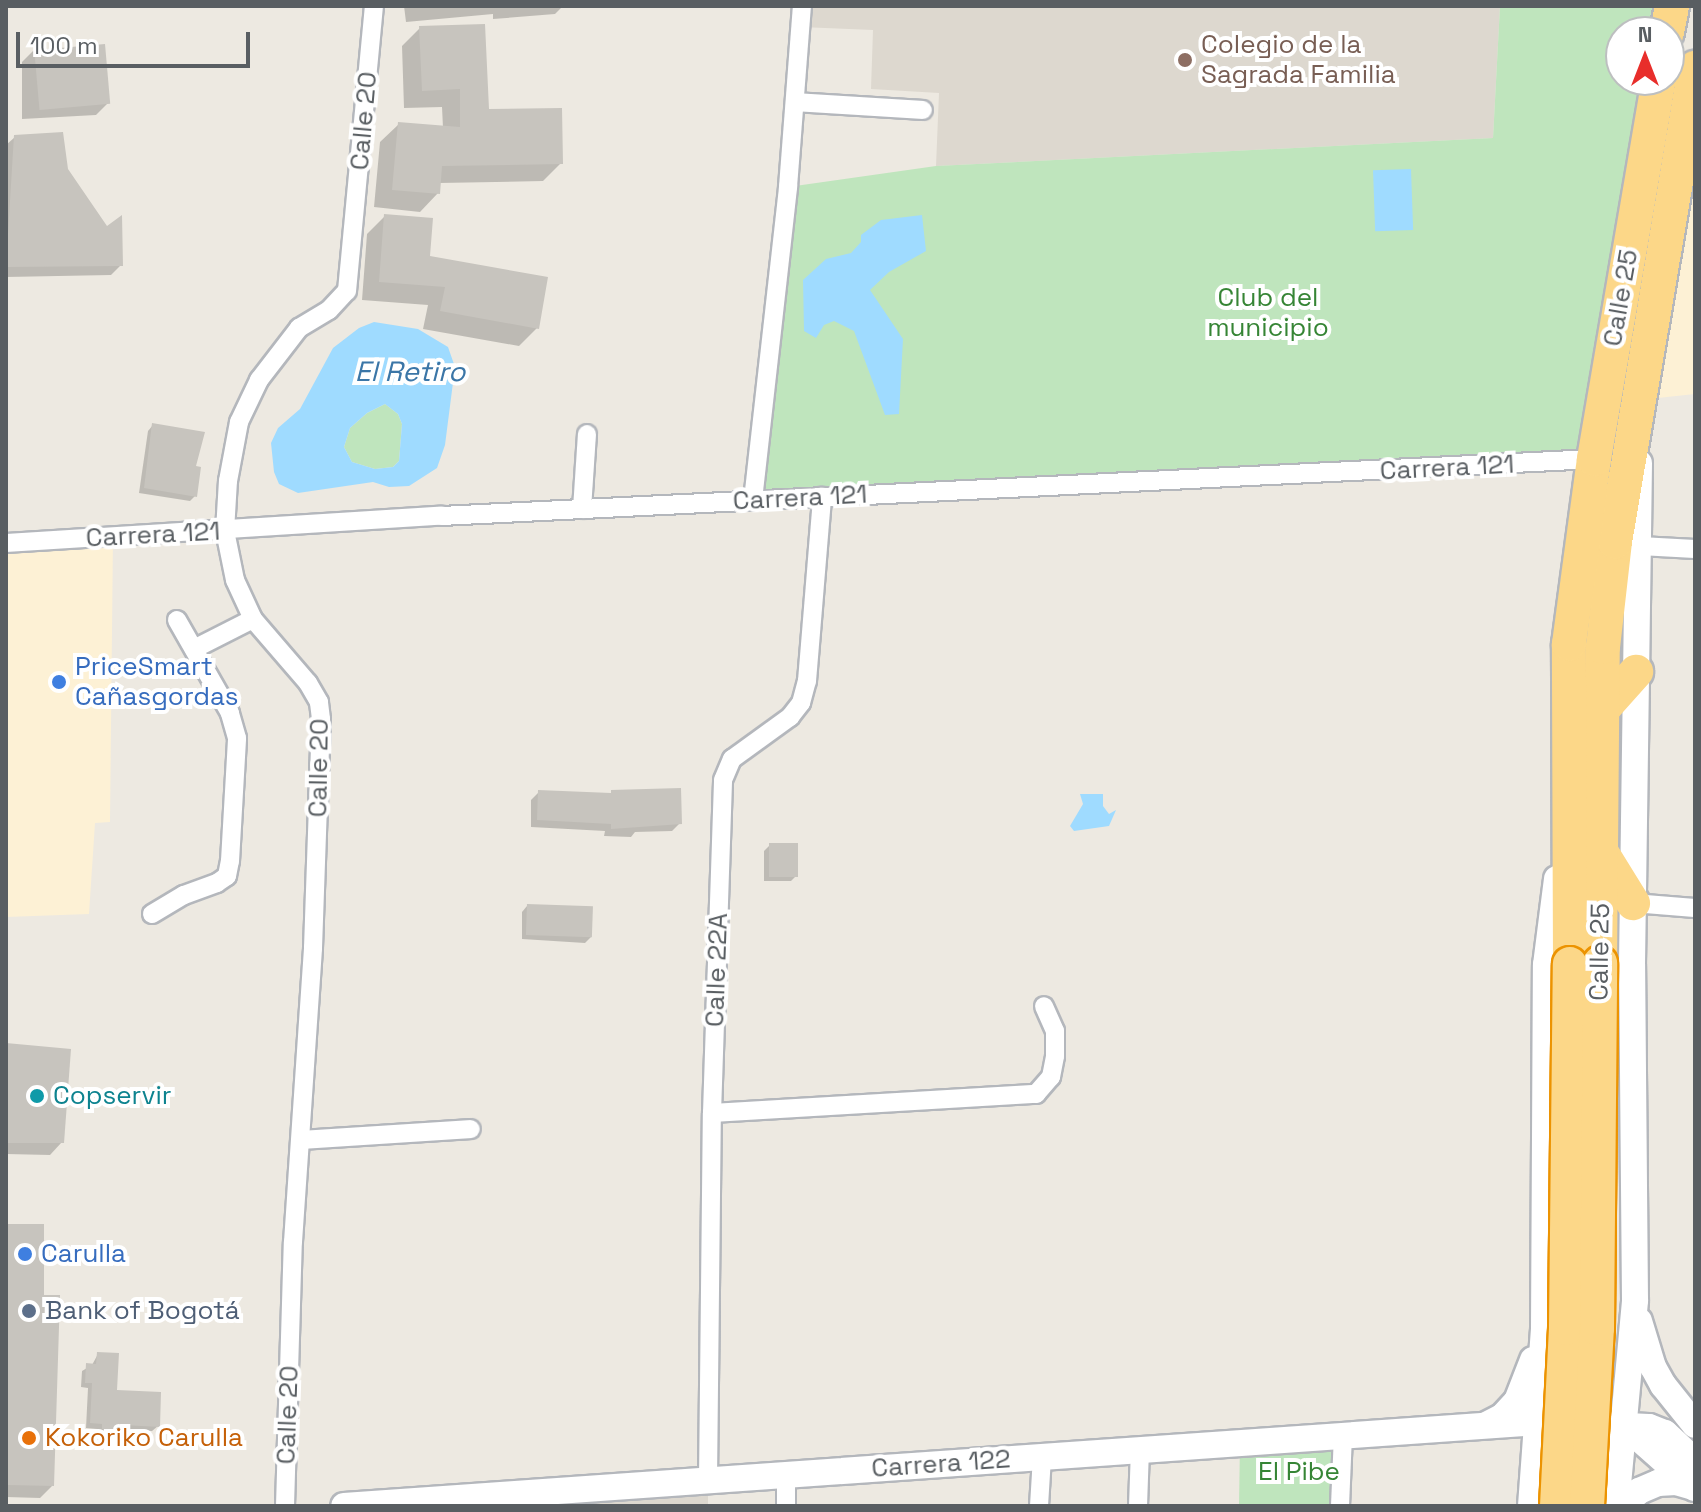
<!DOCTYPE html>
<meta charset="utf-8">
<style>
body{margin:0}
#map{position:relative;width:1701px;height:1512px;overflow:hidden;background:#ede9e1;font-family:"Space Grotesk",sans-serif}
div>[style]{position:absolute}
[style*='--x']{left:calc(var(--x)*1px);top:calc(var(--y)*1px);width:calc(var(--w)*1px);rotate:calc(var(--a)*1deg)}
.commercial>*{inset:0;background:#fdf1d5}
.education>*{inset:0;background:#ddd8cf}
.green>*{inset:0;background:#bfe5bd}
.water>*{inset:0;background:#9fdbff;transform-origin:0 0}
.shadow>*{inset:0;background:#0003}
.building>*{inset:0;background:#c7c4be;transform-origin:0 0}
.roads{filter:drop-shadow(2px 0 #b4b7bc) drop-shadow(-2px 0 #b4b7bc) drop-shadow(0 2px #b4b7bc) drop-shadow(0 -2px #b4b7bc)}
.street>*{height:18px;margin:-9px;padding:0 9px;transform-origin:9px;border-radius:9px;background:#fff}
.secondary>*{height:26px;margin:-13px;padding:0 13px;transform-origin:13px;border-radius:13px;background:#fff}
.highway>*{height:34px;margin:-17px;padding:0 17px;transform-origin:17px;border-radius:17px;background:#fcd788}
.bridges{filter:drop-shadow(2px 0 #ec9301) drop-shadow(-2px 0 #ec9301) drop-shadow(0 2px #ec9301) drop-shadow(0 -2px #ec9301)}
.highway-bridge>*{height:34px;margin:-17px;padding:0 17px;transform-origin:17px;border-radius:17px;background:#fcd788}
.dots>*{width:22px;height:22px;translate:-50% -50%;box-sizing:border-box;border:4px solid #fff;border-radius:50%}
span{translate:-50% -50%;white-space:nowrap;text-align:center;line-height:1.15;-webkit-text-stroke:8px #fff;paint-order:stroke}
.education-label{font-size:26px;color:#785e54}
.left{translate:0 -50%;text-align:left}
.street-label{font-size:26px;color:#595e62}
.park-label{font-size:26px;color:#368535}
.shop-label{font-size:26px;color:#366cbe}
.culture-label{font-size:26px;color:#0d838f}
.service-label{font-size:26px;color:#4e5e75}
.food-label{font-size:26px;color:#c56008}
.water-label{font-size:28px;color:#3b76a7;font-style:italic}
.frame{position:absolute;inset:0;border:8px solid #595e62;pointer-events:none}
.north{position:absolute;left:1605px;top:16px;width:80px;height:80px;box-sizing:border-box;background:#fff;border:2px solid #bdbfc0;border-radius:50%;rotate:0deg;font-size:22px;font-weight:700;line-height:32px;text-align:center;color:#595e62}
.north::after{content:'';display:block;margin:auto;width:28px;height:36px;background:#e82e2b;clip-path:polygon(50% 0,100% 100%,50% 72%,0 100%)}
.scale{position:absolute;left:16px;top:32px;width:234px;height:36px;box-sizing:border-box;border:4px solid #595e62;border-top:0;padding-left:10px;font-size:24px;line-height:28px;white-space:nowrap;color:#595e62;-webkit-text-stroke:6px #fff;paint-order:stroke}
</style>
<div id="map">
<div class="commercial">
<div style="clip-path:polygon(1695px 68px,1695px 394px,1639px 400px)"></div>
<div style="clip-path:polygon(113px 537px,110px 822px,95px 823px,89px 914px,6px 917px,6px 543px)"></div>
</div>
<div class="education">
<div style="clip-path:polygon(802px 6px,1500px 6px,1493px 138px,936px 166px,939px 93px,871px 89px,873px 30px,801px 27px)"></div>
<div style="clip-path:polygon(708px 1481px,708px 1506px,344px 1506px)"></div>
</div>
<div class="green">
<div style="clip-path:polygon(1500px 6px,1672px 6px,1667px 32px,1621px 32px,1621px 80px,1659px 80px,1594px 459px,753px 500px,788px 187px,936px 166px,1493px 138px)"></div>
<div style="clip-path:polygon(385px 404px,398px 414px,402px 424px,399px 461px,393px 467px,375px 469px,352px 462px,344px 447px,350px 428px,367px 413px)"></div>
<div style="clip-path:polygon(1343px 1435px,1340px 1506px,1239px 1506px,1240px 1443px)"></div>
</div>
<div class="water">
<div style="left:1411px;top:169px;width:61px;height:38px;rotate:88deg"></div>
<div style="clip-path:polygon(922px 215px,926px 251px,889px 272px,870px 290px,903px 339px,899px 414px,885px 415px,854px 331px,834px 321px,824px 325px,816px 338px,804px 331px,803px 280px,826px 259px,851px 253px,861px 242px,861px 235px,881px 220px)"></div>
<div style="clip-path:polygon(evenodd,374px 322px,418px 329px,448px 347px,455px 367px,445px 445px,437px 468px,409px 486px,389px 487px,373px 482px,298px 493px,279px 484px,274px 472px,271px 443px,278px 428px,300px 409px,333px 348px,359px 328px,374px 322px,385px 404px,398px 414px,402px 424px,399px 461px,393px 467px,375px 469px,352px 462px,344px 447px,350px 428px,367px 413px,385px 404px)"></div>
<div style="clip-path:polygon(1080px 794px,1103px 794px,1103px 806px,1109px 814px,1116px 810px,1109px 826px,1074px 831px,1070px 826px,1083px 804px)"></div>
</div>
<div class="shadow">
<div style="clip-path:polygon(404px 6px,563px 6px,555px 14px,493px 19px,493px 14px,406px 22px)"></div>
<div style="clip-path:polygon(420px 28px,487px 111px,561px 163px,543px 181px,439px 183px,438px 193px,420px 212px,374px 207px,380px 142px,399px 124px,443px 128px,442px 107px,404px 108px,402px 46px)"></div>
<div style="clip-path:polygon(34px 50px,108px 103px,96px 115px,22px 119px,22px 62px)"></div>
<div style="clip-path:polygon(15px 137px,66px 170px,121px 265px,111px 275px,6px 277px,6px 145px)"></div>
<div style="clip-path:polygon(385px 216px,427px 257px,537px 328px,519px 346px,423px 329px,428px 305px,362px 300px,367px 234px)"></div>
<div style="clip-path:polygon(153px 425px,193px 468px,195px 496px,190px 501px,139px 493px,148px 431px)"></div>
<div style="clip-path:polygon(539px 792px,609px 795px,679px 824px,672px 831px,635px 832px,631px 837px,604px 836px,605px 831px,531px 827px,531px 800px)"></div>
<div style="clip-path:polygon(770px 845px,796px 876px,791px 881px,764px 881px,764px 851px)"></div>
<div style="clip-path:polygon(527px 906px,591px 937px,585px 943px,522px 939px,522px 912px)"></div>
<div style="clip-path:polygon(6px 1045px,62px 1142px,50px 1155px,6px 1154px)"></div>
<div style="clip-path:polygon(6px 1226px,42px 1226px,42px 1297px,52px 1486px,40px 1498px,6px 1497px)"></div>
<div style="clip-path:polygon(98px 1354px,115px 1392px,158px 1426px,152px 1431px,121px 1430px,115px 1435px,97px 1434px,97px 1429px,86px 1428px,88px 1388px,81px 1387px,82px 1371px,92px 1365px)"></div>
</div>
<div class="building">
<div style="clip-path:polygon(485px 24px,489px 109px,562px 108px,563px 164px,442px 166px,440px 194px,392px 190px,398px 122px,460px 127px,460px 89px,422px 91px,419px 26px)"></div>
<div style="left:105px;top:44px;width:60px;height:71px;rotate:85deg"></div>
<div style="clip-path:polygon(63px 132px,68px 169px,107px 226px,122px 215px,123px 266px,6px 267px,14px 135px)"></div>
<div style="clip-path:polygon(384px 214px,433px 218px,430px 256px,548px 277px,539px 329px,440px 311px,445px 287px,379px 282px)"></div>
<div style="clip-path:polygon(152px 423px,205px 432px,196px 466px,201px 467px,197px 497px,144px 488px)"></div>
<div style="clip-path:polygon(681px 788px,682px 824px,611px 829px,611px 824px,537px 820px,538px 790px,611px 793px,611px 790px)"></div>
<div style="left:769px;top:843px;width:29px;height:34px"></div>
<div style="left:527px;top:904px;width:66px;height:31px;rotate:2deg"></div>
<div style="clip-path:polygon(6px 1043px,71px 1049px,64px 1143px,6px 1143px)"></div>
<div style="clip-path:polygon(6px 1224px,44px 1224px,44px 1295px,60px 1295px,54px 1486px,7px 1485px)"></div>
<div style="clip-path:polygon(97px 1352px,119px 1353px,117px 1390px,161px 1392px,160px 1427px,123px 1425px,123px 1430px,102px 1429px,102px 1424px,90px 1423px,92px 1383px,85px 1383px,86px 1363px,96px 1364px)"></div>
</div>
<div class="roads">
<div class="street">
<div style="--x:795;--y:102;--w:128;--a:3.6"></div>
<div style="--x:753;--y:500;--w:315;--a:-83.6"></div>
<div style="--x:788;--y:187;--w:182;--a:-85.6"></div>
<div style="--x:582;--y:509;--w:75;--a:-86.2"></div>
<div style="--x:6;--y:543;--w:436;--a:-3.6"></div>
<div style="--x:441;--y:516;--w:1154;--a:-2.83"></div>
<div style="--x:1640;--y:546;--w:55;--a:3.1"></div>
<div style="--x:194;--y:649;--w:66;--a:-27"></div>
<div style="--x:1633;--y:903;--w:62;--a:4.6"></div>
<div style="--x:152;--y:914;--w:37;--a:-31"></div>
<div style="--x:184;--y:895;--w:35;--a:-20"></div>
<div style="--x:217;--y:883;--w:12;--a:-35"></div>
<div style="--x:227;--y:876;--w:15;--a:-79"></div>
<div style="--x:230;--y:861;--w:123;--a:-86.7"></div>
<div style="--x:237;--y:738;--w:26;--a:-106"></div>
<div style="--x:230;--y:713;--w:107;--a:-119.7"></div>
<div style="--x:712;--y:1113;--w:325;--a:-3.4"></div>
<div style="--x:1036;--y:1094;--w:23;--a:-49"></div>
<div style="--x:1051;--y:1077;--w:21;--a:-79"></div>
<div style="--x:1055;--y:1056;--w:25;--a:-90"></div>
<div style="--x:1055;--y:1031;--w:27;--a:-114"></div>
<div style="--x:302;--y:1140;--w:169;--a:-3.7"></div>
<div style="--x:786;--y:1475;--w:31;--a:90"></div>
<div style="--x:708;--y:1481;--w:368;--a:-89.4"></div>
<div style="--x:712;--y:1113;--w:333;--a:-88.1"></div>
<div style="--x:723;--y:780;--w:23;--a:-67"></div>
<div style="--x:732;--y:759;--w:72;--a:-35.9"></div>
<div style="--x:790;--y:717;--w:18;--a:-52"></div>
<div style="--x:801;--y:703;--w:23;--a:-75"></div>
<div style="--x:807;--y:681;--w:185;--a:-85.3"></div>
<div style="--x:285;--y:1506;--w:264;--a:-88.3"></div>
<div style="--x:293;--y:1242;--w:295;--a:-86.1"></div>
<div style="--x:313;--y:948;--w:229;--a:-88"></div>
<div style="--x:321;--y:719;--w:17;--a:-97"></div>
<div style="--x:319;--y:702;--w:22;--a:-120"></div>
<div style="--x:308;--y:683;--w:84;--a:-130.7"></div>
<div style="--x:253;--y:619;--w:43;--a:-114.8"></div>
<div style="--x:235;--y:580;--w:50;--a:-101.5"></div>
<div style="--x:225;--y:531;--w:50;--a:-86.6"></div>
<div style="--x:228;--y:481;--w:60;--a:-79.4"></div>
<div style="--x:239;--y:422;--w:47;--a:-64.5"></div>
<div style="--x:259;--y:380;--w:66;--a:-52.4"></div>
<div style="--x:299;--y:328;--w:35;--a:-31"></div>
<div style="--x:329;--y:310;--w:26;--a:-47"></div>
<div style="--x:347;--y:291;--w:286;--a:-84.6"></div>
<div style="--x:1039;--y:1506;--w:49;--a:-86.5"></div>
<div style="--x:1138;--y:1506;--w:56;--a:-88"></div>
<div style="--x:1340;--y:1506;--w:71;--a:-87.6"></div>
</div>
<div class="secondary">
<div style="--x:1639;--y:1321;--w:48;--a:73.1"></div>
<div style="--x:1653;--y:1367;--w:21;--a:61"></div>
<div style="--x:1663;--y:1385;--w:51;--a:51.3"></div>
<div style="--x:1486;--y:1425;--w:18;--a:-27"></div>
<div style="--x:1502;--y:1417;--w:22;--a:-47"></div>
<div style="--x:1517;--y:1401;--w:44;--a:-68.7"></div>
<div style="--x:1626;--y:1427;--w:92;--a:41.5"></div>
<div style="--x:344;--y:1506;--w:1197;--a:-4.02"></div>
<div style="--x:1538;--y:1422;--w:111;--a:2.6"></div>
<div style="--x:1649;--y:1427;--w:17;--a:21"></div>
<div style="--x:1665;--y:1433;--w:41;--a:43"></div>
<div style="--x:1531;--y:1506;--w:176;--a:-85.8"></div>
<div style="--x:1544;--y:1330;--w:365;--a:-89.7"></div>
<div style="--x:1546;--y:965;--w:87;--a:-82.7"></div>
<div style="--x:1616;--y:1506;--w:207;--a:-84.7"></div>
<div style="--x:1635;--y:1300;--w:336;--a:-90.5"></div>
<div style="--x:1632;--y:964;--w:501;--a:-89.2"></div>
<div style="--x:1623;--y:1506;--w:22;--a:-43"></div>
<div style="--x:1639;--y:1491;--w:21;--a:-23"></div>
<div style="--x:1658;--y:1483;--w:18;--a:-3"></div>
<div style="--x:1676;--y:1482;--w:19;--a:16"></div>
</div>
<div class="highway">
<div style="--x:1667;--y:32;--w:26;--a:-79"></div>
<div style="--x:1603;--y:709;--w:50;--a:-48.3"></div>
<div style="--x:1602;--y:853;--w:59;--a:58.2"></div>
<div style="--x:1600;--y:963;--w:316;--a:-89.5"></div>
<div style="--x:1603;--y:647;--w:106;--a:-83.5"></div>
<div style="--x:1615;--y:542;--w:481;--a:-80.4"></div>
<div style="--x:1570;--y:964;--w:320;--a:-90.2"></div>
<div style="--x:1569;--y:644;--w:187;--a:-82.3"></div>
<div style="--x:1594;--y:459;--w:385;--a:-80.3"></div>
</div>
</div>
<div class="bridges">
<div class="highway-bridge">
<div style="--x:1557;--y:1506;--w:178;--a:-87.1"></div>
<div style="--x:1566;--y:1328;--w:364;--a:-89.4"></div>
<div style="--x:1587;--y:1506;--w:178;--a:-86.8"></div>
<div style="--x:1597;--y:1328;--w:365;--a:-89.5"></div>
</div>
</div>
<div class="dots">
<div style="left:1185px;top:60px;background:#8d6e63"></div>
<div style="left:59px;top:682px;background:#3f7fe0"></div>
<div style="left:37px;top:1096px;background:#0f9aa8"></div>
<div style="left:25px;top:1254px;background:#3f7fe0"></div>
<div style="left:29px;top:1311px;background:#5c6f8a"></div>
<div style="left:29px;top:1438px;background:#e8710a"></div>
</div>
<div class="education-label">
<span class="left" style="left:1201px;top:60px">Colegio de la<br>Sagrada Familia</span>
</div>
<div class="street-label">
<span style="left:364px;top:121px;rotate:-85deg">Calle 20</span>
<span style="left:1621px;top:298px;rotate:-80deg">Calle 25</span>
<span style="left:1447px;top:468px;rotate:-3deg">Carrera 121</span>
<span style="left:800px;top:498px;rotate:-3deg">Carrera 121</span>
<span style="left:153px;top:535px;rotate:-3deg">Carrera 121</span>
<span style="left:319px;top:768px;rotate:-89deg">Calle 20</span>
<span style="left:1600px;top:952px;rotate:-89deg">Calle 25</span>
<span style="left:717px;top:970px;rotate:-88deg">Calle 22A</span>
<span style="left:288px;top:1415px;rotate:-88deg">Calle 20</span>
<span style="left:941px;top:1464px;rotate:-4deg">Carrera 122</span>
</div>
<div class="park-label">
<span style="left:1268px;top:313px">Club del<br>municipio</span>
<span style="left:1299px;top:1472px">El Pibe</span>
</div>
<div class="shop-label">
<span class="left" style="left:75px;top:682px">PriceSmart<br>Cañasgordas</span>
<span class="left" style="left:41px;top:1254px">Carulla</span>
</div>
<div class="culture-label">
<span class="left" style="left:53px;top:1096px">Copservir</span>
</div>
<div class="service-label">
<span class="left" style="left:45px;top:1311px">Bank of Bogotá</span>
</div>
<div class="food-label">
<span class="left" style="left:45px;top:1438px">Kokoriko Carulla</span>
</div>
<div class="water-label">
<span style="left:410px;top:371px">El Retiro</span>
</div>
<div class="frame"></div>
<div class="north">N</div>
<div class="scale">100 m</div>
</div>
